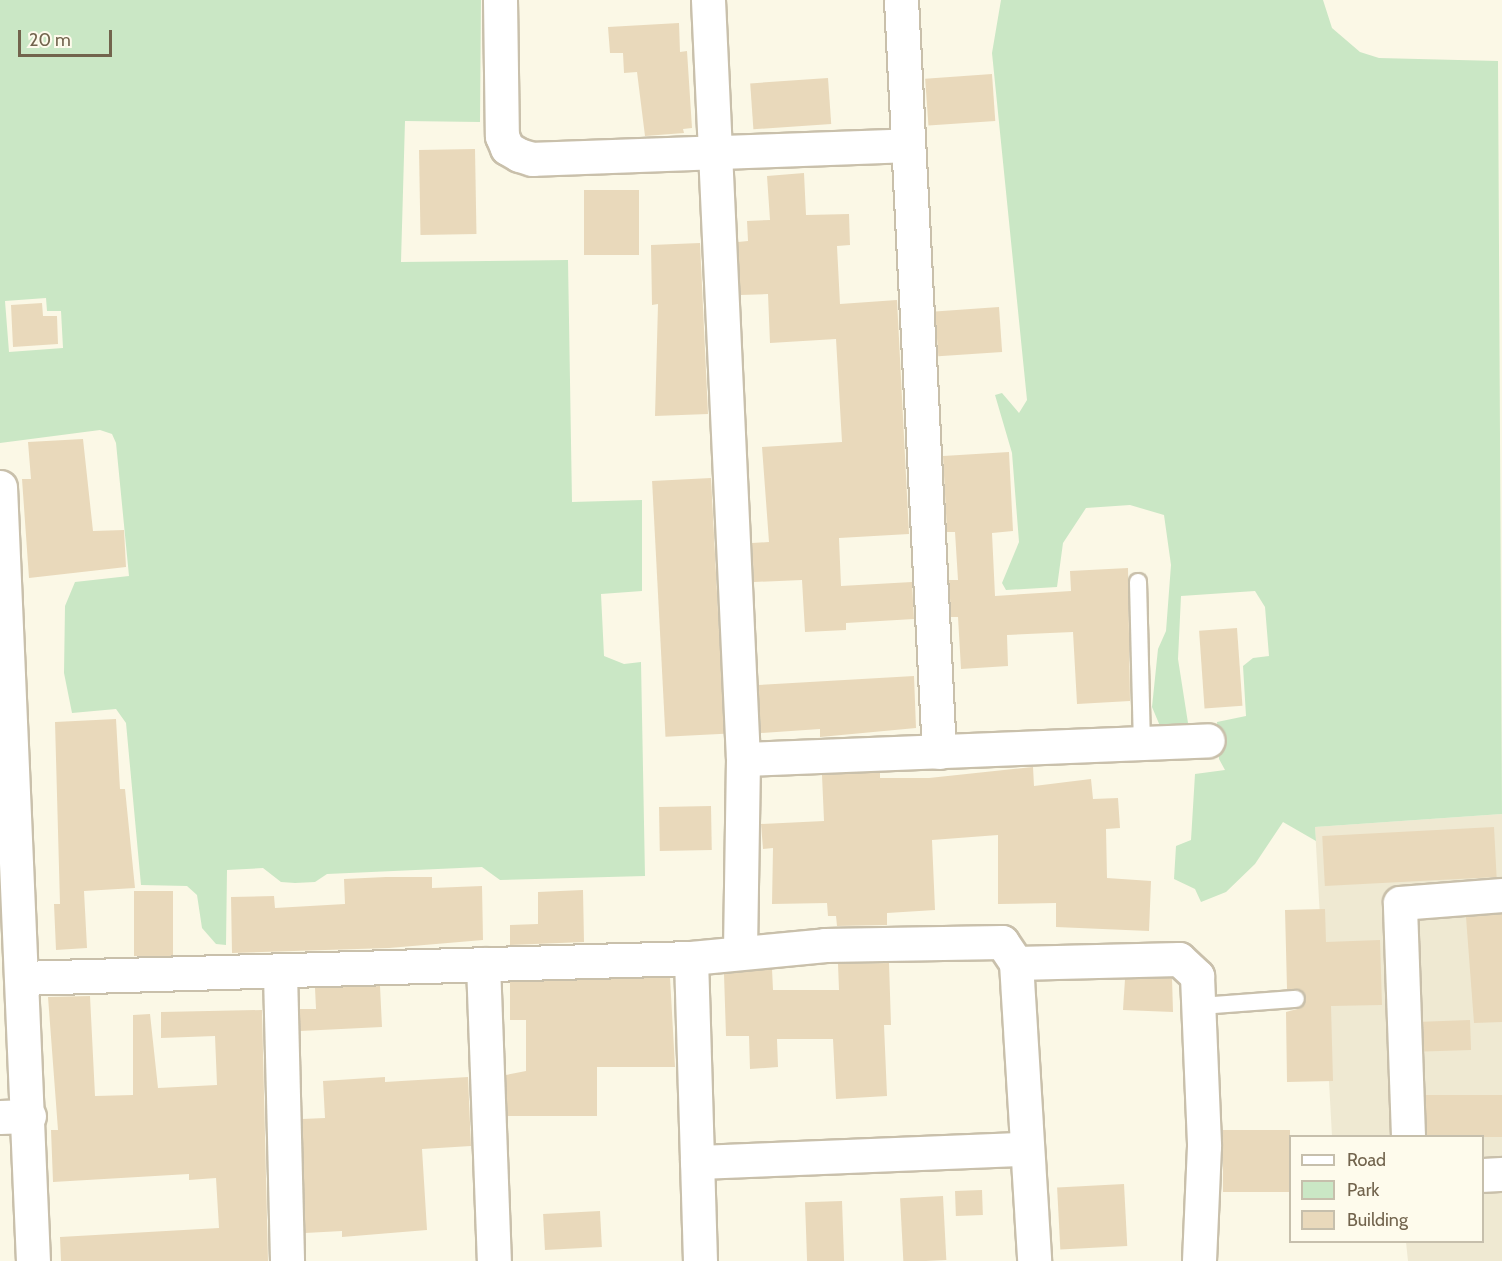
<!DOCTYPE html>
<style>
body{margin:0}
#map{position:relative;width:1502px;height:1261px;overflow:hidden;background:#fbf8e6;font-family:Cabin,sans-serif}
div>[style]{position:absolute}
[style*='--x']{left:calc(var(--x)*1px);top:calc(var(--y)*1px);width:calc(var(--w)*1px);rotate:calc(var(--a)*1deg)}
.residential>*{inset:0;background:#efe9d2}
.green>*{inset:0;background:#cae7c5}
.building>*{inset:0;background:#e9d9bb;transform-origin:0 0}
.roads{filter:drop-shadow(2px 0 #c9c0ab) drop-shadow(-2px 0 #c9c0ab) drop-shadow(0 2px #c9c0ab) drop-shadow(0 -2px #c9c0ab)}
.lane>*{height:16px;margin:-8px;padding:0 8px;transform-origin:8px;border-radius:8px;background:#fff}
.street>*{height:33px;margin:-16.5px;padding:0 16.5px;transform-origin:16.5px;border-radius:16.5px;background:#fff}
span{translate:-50% -50%;white-space:nowrap;text-align:center;line-height:1.15;-webkit-text-stroke:5px #fefbec;paint-order:stroke}
.legend{position:absolute;left:1289px;top:1135px;width:195px;height:108px;box-sizing:border-box;background:#fefbec;border:2px solid #c6bfac;margin:0;padding:8px 10px;list-style:none;font-size:18px;color:#72644d}
.legend li{display:flex;align-items:center;gap:12px;height:30px}
.legend b{width:30px;border:2px solid #c6bfac}
.scale{position:absolute;left:18px;top:30px;width:94px;height:27px;box-sizing:border-box;border:3px solid #72644d;border-top:0;padding-left:8px;font-size:18px;line-height:21px;white-space:nowrap;color:#72644d;-webkit-text-stroke:4px #fefbec;paint-order:stroke}
</style>
<div id="map">
<div class="residential">
<div style="clip-path:polygon(1502px 814px,1502px 1261px,1408px 1261px,1406px 1242px,1482px 1242px,1482px 1136px,1332px 1136px,1315px 827px)"></div>
</div>
<div class="green">
<div style="clip-path:polygon(evenodd,0 0,481px 0,480px 122px,405px 121px,401px 262px,568px 260px,572px 502px,642px 500px,642px 591px,601px 594px,604px 656px,624px 664px,641px 662px,645px 876px,500px 880px,482px 867px,327px 874px,315px 882px,295px 883px,281px 882px,263px 868px,227px 870px,226px 945px,216px 944px,202px 928px,197px 895px,187px 886px,141px 885px,126px 723px,116px 709px,72px 713px,64px 673px,65px 606px,75px 582px,129px 576px,116px 443px,112px 434px,100px 430px,0 443px,0 0,46px 298px,47px 311px,61px 311px,63px 348px,9px 352px,5px 301px,46px 298px)"></div>
<div style="clip-path:polygon(1001px 0,1323px 0,1332px 28px,1360px 52px,1379px 58px,1498px 61px,1502px 814px,1315px 827px,1316px 841px,1283px 822px,1255px 864px,1226px 892px,1201px 902px,1195px 889px,1174px 879px,1176px 846px,1191px 840px,1195px 774px,1225px 770px,1219px 759px,1217px 722px,1246px 716px,1243px 666px,1253px 658px,1269px 656px,1265px 607px,1255px 591px,1181px 596px,1178px 659px,1188px 723px,1170px 728px,1160px 726px,1152px 707px,1158px 649px,1166px 631px,1171px 565px,1164px 515px,1130px 505px,1086px 508px,1063px 543px,1057px 587px,1006px 590px,1002px 583px,1019px 542px,1012px 453px,995px 395px,1002px 393px,1019px 413px,1027px 400px,992px 53px)"></div>
</div>
<div class="building">
<div style="clip-path:polygon(679px 23px,680px 52px,687px 51px,692px 128px,683px 129px,684px 133px,645px 136px,637px 72px,624px 73px,623px 53px,610px 53px,608px 27px)"></div>
<div style="left:992px;top:74px;width:47px;height:67px;rotate:86deg"></div>
<div style="left:828px;top:78px;width:46px;height:78px;rotate:86deg"></div>
<div style="left:475px;top:149px;width:85px;height:56px;rotate:89deg"></div>
<div style="clip-path:polygon(804px 173px,806px 215px,849px 214px,850px 245px,837px 246px,840px 304px,897px 300px,909px 534px,839px 538px,841px 586px,912px 582px,914px 619px,846px 623px,846px 630px,805px 632px,802px 580px,754px 582px,752px 543px,769px 542px,762px 447px,842px 442px,836px 339px,770px 343px,768px 294px,740px 295px,738px 242px,748px 241px,747px 221px,770px 220px,767px 176px)"></div>
<div style="left:584px;top:190px;width:55px;height:65px"></div>
<div style="clip-path:polygon(700px 243px,708px 414px,655px 416px,658px 304px,652px 305px,651px 245px)"></div>
<div style="clip-path:polygon(42px 303px,43px 316px,57px 316px,58px 344px,13px 347px,11px 305px)"></div>
<div style="left:999px;top:307px;width:45px;height:64px;rotate:86deg"></div>
<div style="clip-path:polygon(83px 439px,93px 531px,124px 530px,126px 567px,29px 578px,22px 479px,31px 479px,28px 442px)"></div>
<div style="clip-path:polygon(1009px 452px,1013px 531px,992px 533px,995px 596px,1071px 591px,1070px 571px,1128px 568px,1130px 701px,1077px 704px,1073px 632px,1007px 635px,1008px 666px,961px 669px,958px 617px,951px 617px,949px 580px,958px 580px,955px 532px,947px 532px,943px 456px)"></div>
<div style="left:711px;top:478px;width:256px;height:59px;rotate:87deg"></div>
<div style="left:1237px;top:628px;width:78px;height:38px;rotate:86deg"></div>
<div style="clip-path:polygon(914px 676px,916px 728px,820px 737px,820px 729px,761px 733px,758px 685px)"></div>
<div style="clip-path:polygon(116px 719px,120px 789px,125px 789px,135px 888px,84px 891px,87px 948px,56px 950px,54px 904px,60px 904px,55px 722px)"></div>
<div style="clip-path:polygon(1033px 767px,1034px 786px,1091px 779px,1093px 799px,1118px 798px,1120px 828px,1106px 829px,1107px 878px,1151px 881px,1149px 931px,1056px 927px,1056px 903px,998px 904px,998px 835px,932px 840px,935px 910px,887px 913px,887px 925px,837px 926px,836px 916px,828px 916px,827px 903px,772px 904px,773px 848px,763px 849px,761px 824px,824px 821px,822px 775px,880px 772px,880px 778px,929px 778px)"></div>
<div style="left:711px;top:806px;width:44px;height:52px;rotate:89deg"></div>
<div style="left:1494px;top:827px;width:50px;height:172px;rotate:87deg"></div>
<div style="clip-path:polygon(386px 877px,432px 877px,432px 888px,482px 886px,483px 940px,389px 948px,232px 953px,231px 897px,274px 896px,275px 908px,345px 904px,344px 879px)"></div>
<div style="clip-path:polygon(583px 890px,584px 942px,510px 945px,510px 925px,538px 924px,538px 892px)"></div>
<div style="left:134px;top:891px;width:39px;height:65px"></div>
<div style="clip-path:polygon(1325px 909px,1326px 942px,1380px 940px,1382px 1005px,1331px 1006px,1333px 1081px,1287px 1082px,1286px 1012px,1301px 1008px,1306px 999px,1301px 990px,1287px 989px,1285px 910px)"></div>
<div style="clip-path:polygon(1502px 914px,1502px 1022px,1474px 1023px,1466px 917px)"></div>
<div style="clip-path:polygon(889px 963px,891px 1025px,884px 1025px,887px 1096px,836px 1099px,833px 1039px,777px 1039px,778px 1067px,750px 1069px,749px 1036px,726px 1036px,724px 974px,772px 969px,773px 990px,839px 990px,838px 964px)"></div>
<div style="clip-path:polygon(670px 977px,675px 1067px,597px 1067px,597px 1116px,507px 1116px,506px 1075px,526px 1071px,526px 1020px,510px 1020px,510px 982px)"></div>
<div style="clip-path:polygon(1172px 978px,1173px 1012px,1123px 1010px,1125px 979px)"></div>
<div style="clip-path:polygon(380px 986px,382px 1027px,300px 1031px,300px 1009px,316px 1009px,315px 988px)"></div>
<div style="clip-path:polygon(90px 996px,95px 1096px,133px 1095px,133px 1015px,150px 1014px,158px 1088px,217px 1085px,215px 1036px,161px 1038px,161px 1012px,262px 1010px,268px 1261px,61px 1261px,60px 1237px,219px 1228px,216px 1178px,189px 1180px,189px 1174px,53px 1182px,51px 1130px,58px 1130px,48px 997px)"></div>
<div style="left:1470px;top:1020px;width:30px;height:47px;rotate:88deg"></div>
<div style="clip-path:polygon(385px 1077px,385px 1082px,468px 1077px,471px 1146px,422px 1149px,427px 1230px,342px 1237px,342px 1231px,305px 1233px,302px 1119px,325px 1118px,323px 1081px)"></div>
<div style="left:1502px;top:1095px;width:42px;height:77px;rotate:90deg"></div>
<div style="left:1290px;top:1130px;width:62px;height:67px;rotate:90deg"></div>
<div style="left:1124px;top:1184px;width:62px;height:67px;rotate:87deg"></div>
<div style="left:982px;top:1190px;width:25px;height:27px;rotate:88deg"></div>
<div style="left:943px;top:1196px;width:64px;height:43px;rotate:87deg"></div>
<div style="left:842px;top:1201px;width:60px;height:37px;rotate:88deg"></div>
<div style="left:600px;top:1211px;width:36px;height:57px;rotate:87deg"></div>
</div>
<div class="roads">
<div class="lane">
<div style="--x:1138;--y:582;--w:161;--a:88.6"></div>
<div style="--x:1202;--y:1006;--w:94;--a:-4.3"></div>
</div>
<div class="street">
<div style="--x:500;--y:0;--w:136;--a:89.2"></div>
<div style="--x:502;--y:136;--w:13;--a:67"></div>
<div style="--x:507;--y:148;--w:14;--a:30"></div>
<div style="--x:519;--y:155;--w:14;--a:17"></div>
<div style="--x:532;--y:159;--w:376;--a:-2.1"></div>
<div style="--x:708;--y:0;--w:760;--a:87.36"></div>
<div style="--x:743;--y:759;--w:194;--a:90.9"></div>
<div style="--x:901;--y:0;--w:753;--a:87.11"></div>
<div style="--x:0;--y:487;--w:775;--a:87.56"></div>
<div style="--x:743;--y:759;--w:465;--a:-2.3"></div>
<div style="--x:691;--y:958;--w:303;--a:88.3"></div>
<div style="--x:1016;--y:963;--w:163;--a:-1.4"></div>
<div style="--x:1179;--y:959;--w:25;--a:43"></div>
<div style="--x:1197;--y:976;--w:170;--a:87.6"></div>
<div style="--x:1204;--y:1146;--w:115;--a:92.5"></div>
<div style="--x:483;--y:964;--w:297;--a:87.9"></div>
<div style="--x:280;--y:973;--w:288;--a:88.6"></div>
<div style="--x:22;--y:978;--w:669;--a:-1.71"></div>
<div style="--x:691;--y:958;--w:135;--a:-5.5"></div>
<div style="--x:825;--y:945;--w:177;--a:-1"></div>
<div style="--x:1002;--y:942;--w:25;--a:56"></div>
<div style="--x:1016;--y:963;--w:299;--a:86.5"></div>
<div style="--x:0;--y:1117;--w:29;--a:-2"></div>
<div style="--x:1408;--y:1136;--w:233;--a:-92"></div>
<div style="--x:1400;--y:903;--w:102;--a:-4.5"></div>
<div style="--x:697;--y:1162;--w:330;--a:-2.3"></div>
<div style="--x:1482;--y:1175;--w:20;--a:-3"></div>
</div>
</div>
<ul class="legend">
<li><b style="height:8px;background:#fff"></b>Road</li>
<li><b style="height:16px;background:#cae7c5"></b>Park</li>
<li><b style="height:16px;background:#e9d9bb"></b>Building</li>
</ul>
<div class="scale">20 m</div>
</div>
